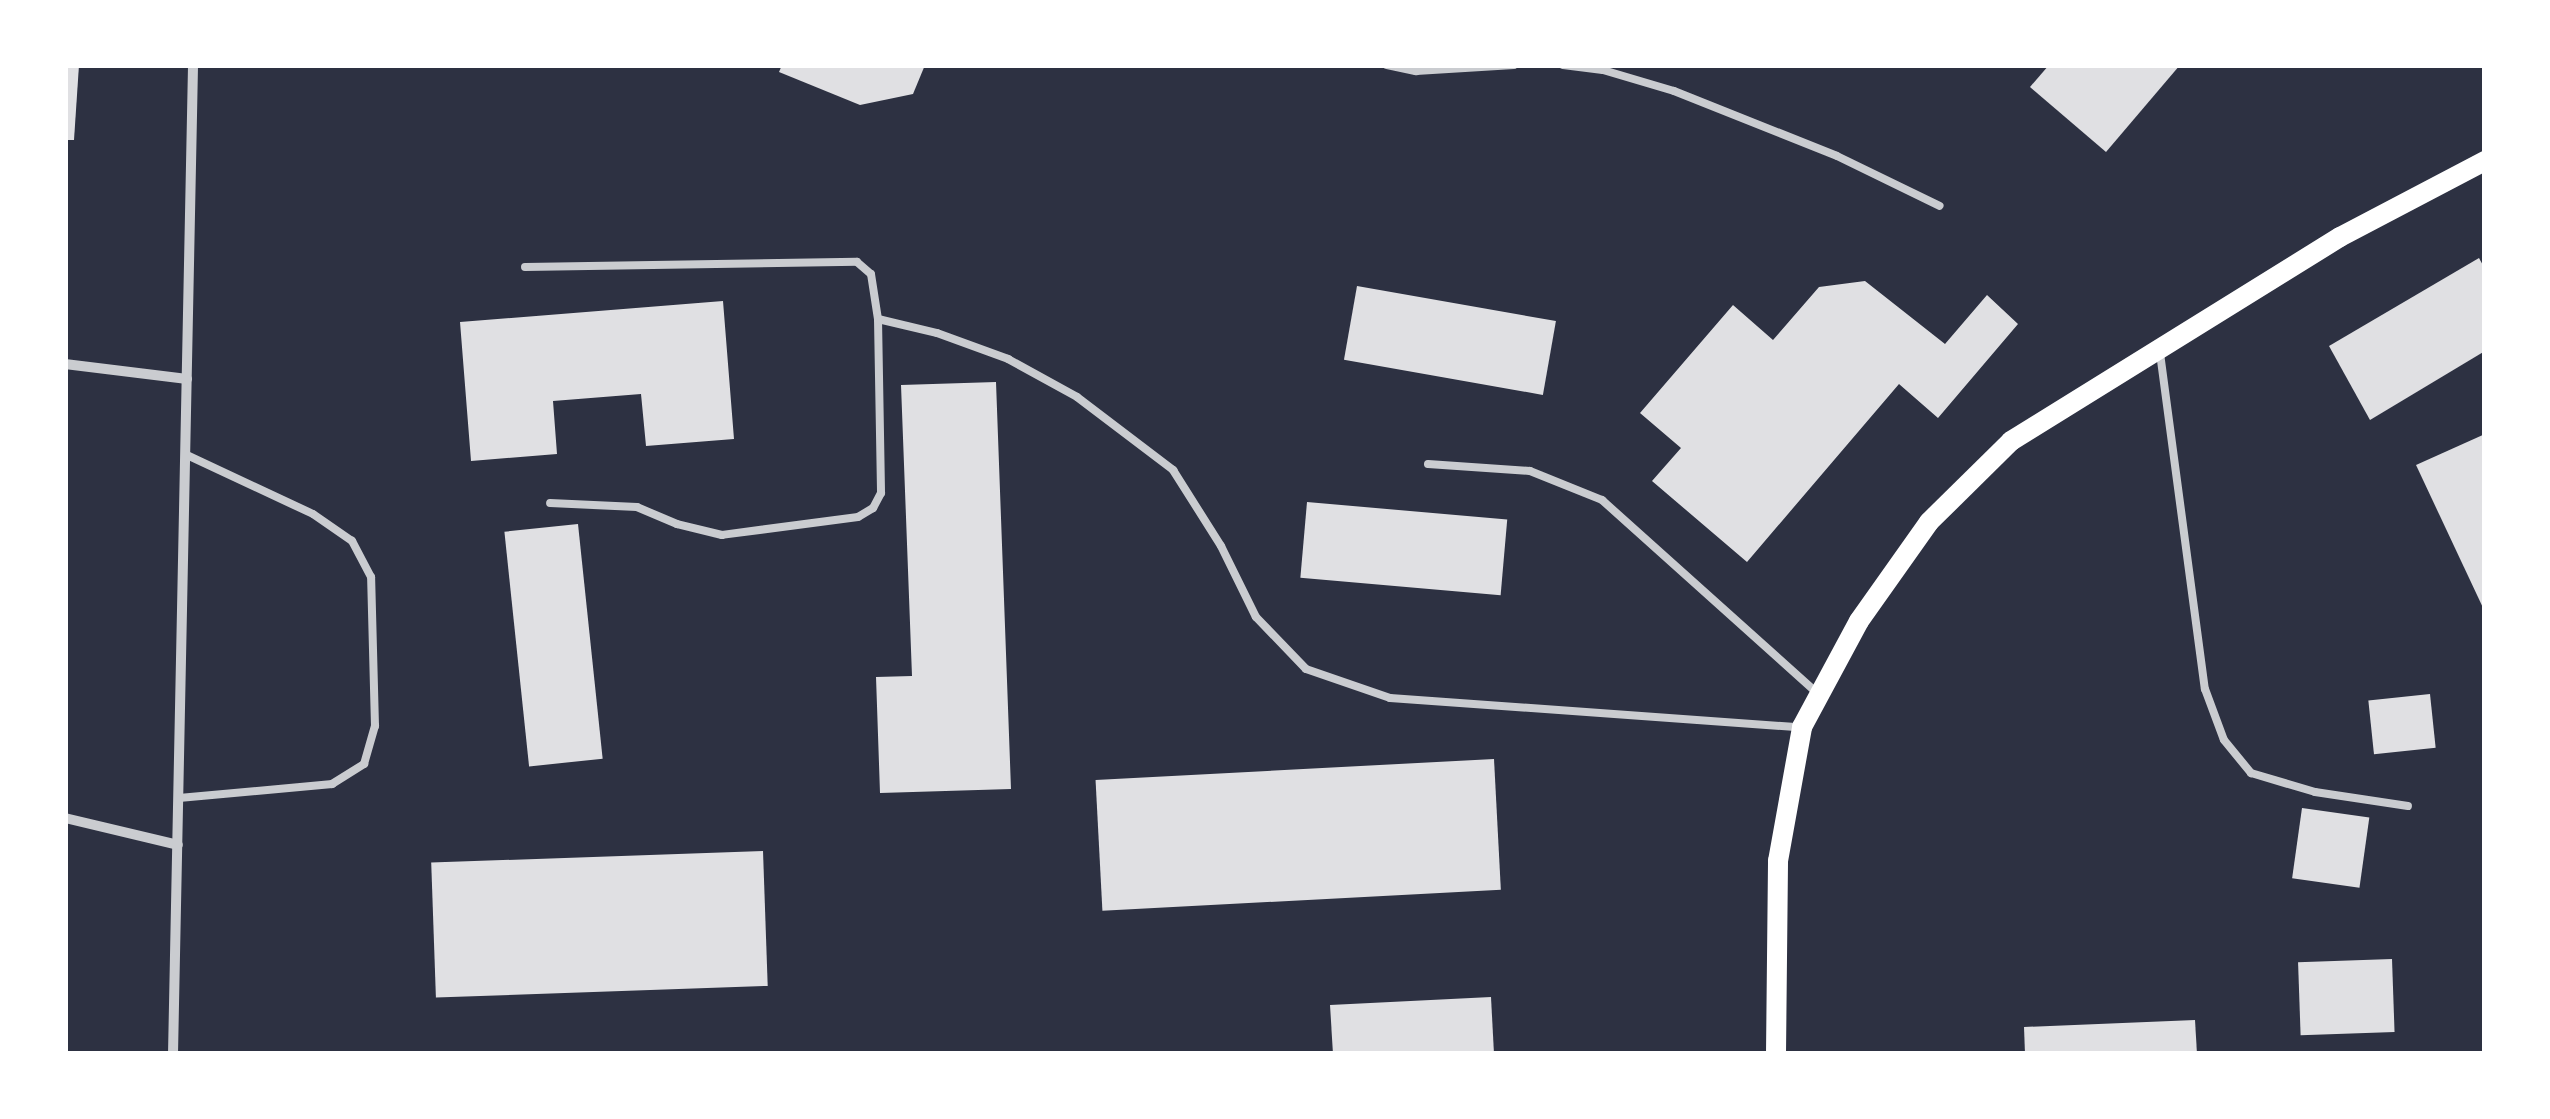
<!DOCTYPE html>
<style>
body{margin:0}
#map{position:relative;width:2550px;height:1119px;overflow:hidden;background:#2d3142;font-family:Lato,sans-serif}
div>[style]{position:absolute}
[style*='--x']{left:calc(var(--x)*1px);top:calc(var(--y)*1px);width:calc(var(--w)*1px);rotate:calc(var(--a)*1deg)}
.building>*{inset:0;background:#e0e0e3;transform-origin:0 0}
.service>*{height:8px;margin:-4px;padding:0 4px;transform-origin:4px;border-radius:4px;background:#caccd0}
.minor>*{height:10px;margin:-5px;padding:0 5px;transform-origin:5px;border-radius:5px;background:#caccd0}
.secondary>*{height:20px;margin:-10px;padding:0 10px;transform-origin:10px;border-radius:10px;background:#fff}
span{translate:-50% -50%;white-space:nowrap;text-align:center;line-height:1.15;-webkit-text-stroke:9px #fff;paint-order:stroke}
.frame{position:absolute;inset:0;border:68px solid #fff;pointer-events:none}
</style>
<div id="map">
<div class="building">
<div style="clip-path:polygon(65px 65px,79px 65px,74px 140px,65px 140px)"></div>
<div style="clip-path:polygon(782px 65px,925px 65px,913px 94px,860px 105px,779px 72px)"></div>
<div style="clip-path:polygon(2049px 65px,2180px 65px,2106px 152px,2030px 87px)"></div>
<div style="clip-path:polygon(2479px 258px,2485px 269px,2485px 351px,2370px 420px,2329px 346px)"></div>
<div style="clip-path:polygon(1865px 281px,1945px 344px,1987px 295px,2018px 324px,1938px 418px,1899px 384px,1747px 562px,1652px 481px,1681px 448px,1640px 413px,1733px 305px,1773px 340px,1819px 287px)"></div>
<div style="left:1357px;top:286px;width:202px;height:75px;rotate:10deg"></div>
<div style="clip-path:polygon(723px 301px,734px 439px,646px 446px,641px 394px,553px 401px,557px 454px,471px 461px,460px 322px)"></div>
<div style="clip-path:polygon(996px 382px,1011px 789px,880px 793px,876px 677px,912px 676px,901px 385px)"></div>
<div style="clip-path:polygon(2485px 434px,2485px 612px,2416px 465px)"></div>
<div style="left:1307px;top:502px;width:201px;height:76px;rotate:5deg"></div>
<div style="left:578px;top:524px;width:236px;height:74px;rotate:84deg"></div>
<div style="left:2430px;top:694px;width:54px;height:62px;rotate:84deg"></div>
<div style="left:1494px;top:759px;width:131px;height:399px;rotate:87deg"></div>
<div style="left:2302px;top:808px;width:68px;height:71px;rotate:8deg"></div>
<div style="left:763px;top:851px;width:135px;height:332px;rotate:88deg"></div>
<div style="left:2392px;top:959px;width:73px;height:94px;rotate:88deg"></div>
<div style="clip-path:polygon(1491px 997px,1494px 1054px,1333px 1054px,1330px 1005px)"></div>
<div style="clip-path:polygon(2195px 1020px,2197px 1054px,2025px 1054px,2024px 1027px)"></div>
</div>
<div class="service">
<div style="--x:1387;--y:65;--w:30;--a:12"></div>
<div style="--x:1416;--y:71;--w:98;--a:-3.5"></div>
<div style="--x:1563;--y:65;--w:40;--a:7.1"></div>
<div style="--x:1603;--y:70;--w:74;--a:16.5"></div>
<div style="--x:1674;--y:91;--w:175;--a:21.7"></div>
<div style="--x:1837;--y:156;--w:114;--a:25.9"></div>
<div style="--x:525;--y:267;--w:332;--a:-0.9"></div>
<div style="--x:857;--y:262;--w:18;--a:41"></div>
<div style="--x:871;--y:274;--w:46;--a:81.2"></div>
<div style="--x:878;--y:319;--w:174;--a:89"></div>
<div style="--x:881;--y:493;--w:17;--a:118"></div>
<div style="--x:873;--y:508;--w:17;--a:149"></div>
<div style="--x:858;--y:517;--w:137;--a:172.5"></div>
<div style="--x:722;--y:535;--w:46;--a:-166.3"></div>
<div style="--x:677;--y:524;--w:43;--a:-157"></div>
<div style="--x:637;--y:507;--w:87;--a:-177.4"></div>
<div style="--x:878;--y:319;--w:61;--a:13.3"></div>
<div style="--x:937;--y:333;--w:76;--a:20.1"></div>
<div style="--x:1008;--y:359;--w:79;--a:28.8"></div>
<div style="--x:1077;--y:397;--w:121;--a:37.2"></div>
<div style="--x:1173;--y:470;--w:90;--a:57.7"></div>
<div style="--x:1221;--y:546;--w:79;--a:63.8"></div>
<div style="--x:1256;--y:617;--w:72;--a:46.1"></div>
<div style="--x:1306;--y:669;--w:89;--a:19"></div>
<div style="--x:1390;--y:698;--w:410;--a:4.1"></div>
<div style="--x:2160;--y:353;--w:339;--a:82.4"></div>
<div style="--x:2205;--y:689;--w:54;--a:69.6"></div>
<div style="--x:2224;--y:740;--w:43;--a:50.7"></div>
<div style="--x:2251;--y:773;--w:67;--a:16.5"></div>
<div style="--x:2315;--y:792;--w:94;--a:8.6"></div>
<div style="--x:1428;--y:464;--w:102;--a:3.9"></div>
<div style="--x:1530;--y:471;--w:78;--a:21.9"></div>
<div style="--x:1602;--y:500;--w:292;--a:41.9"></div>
<div style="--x:179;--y:798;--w:154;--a:-5.2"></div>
<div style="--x:332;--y:784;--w:38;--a:-32"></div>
<div style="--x:364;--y:764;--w:40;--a:-74"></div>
<div style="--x:375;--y:726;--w:149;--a:-91.5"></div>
<div style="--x:371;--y:577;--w:41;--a:-117.8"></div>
<div style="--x:352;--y:541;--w:47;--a:-145.3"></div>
<div style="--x:313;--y:514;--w:139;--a:-154.9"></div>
</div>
<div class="minor">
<div style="--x:65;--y:364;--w:123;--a:7"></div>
<div style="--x:65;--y:818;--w:116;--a:13.4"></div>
<div style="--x:173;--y:1054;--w:989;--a:-88.84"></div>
</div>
<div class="secondary">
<div style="--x:1776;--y:1054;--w:193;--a:-89.4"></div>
<div style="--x:1778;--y:861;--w:136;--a:-79.8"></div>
<div style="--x:1802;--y:727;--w:120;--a:-61.7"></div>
<div style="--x:1859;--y:621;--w:121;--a:-54.7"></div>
<div style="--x:1929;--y:522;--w:115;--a:-44.6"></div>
<div style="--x:2011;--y:441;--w:387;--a:-31.8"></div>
<div style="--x:2340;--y:237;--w:164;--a:-27.7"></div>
</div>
<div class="frame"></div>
</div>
